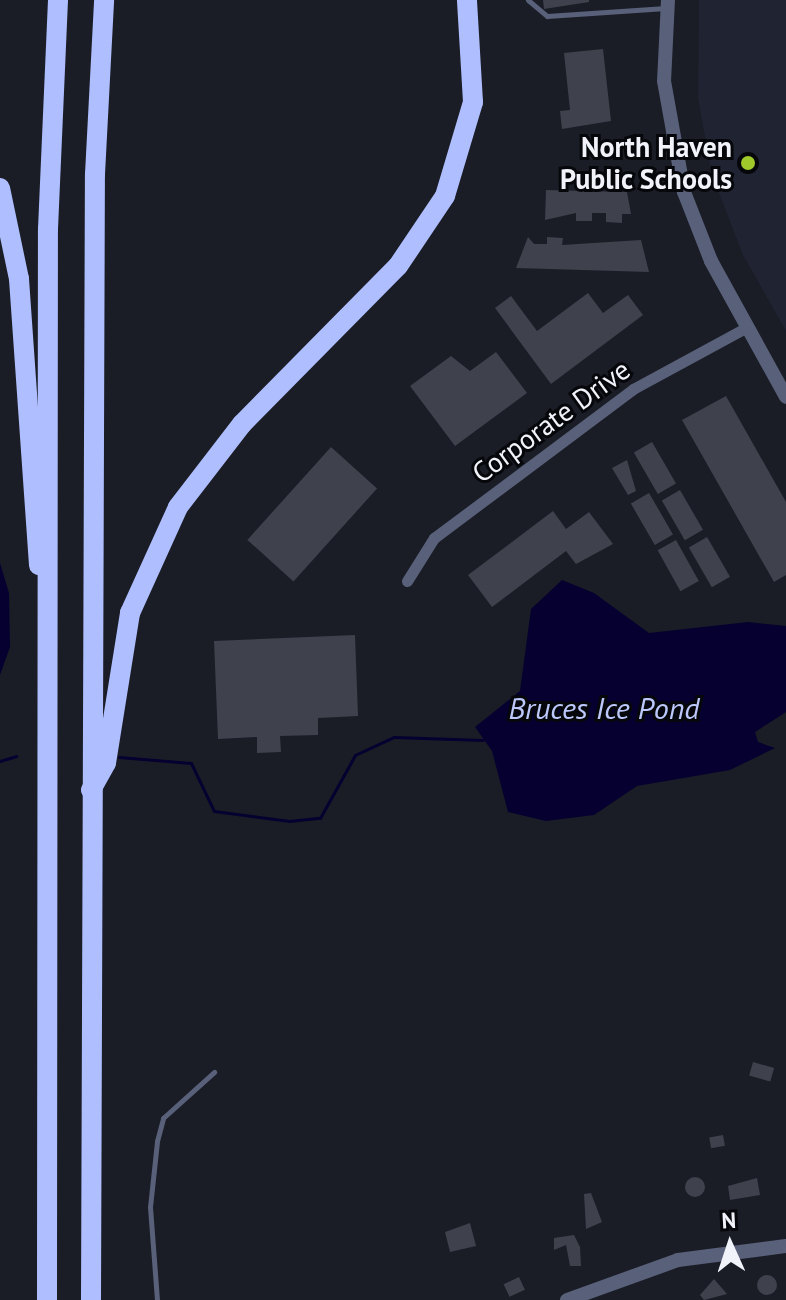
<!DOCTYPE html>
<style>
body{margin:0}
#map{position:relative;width:786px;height:1300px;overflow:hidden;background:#1a1d26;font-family:"PT Sans",sans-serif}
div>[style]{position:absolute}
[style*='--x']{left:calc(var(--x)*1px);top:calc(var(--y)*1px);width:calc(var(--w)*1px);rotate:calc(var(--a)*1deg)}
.built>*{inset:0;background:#1f2332}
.water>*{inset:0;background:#050030}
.stream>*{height:3px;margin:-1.5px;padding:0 1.5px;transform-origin:1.5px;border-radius:1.5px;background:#050030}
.building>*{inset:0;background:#3f414c;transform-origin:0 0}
.round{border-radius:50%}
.service>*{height:5px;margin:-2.5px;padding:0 2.5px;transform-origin:2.5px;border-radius:2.5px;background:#596079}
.minor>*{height:11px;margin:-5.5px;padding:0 5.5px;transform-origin:5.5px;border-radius:5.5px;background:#596079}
.tertiary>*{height:14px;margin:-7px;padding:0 7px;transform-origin:7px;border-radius:7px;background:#596079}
.motorway>*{height:20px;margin:-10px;padding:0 10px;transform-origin:10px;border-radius:10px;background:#afbefe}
.dots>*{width:22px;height:22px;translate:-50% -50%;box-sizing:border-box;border:4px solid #06070b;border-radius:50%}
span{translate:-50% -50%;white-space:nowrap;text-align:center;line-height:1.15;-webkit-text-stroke:6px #06070b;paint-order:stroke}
.poi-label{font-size:28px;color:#f1f3fa;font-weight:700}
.right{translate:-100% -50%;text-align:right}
.street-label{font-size:28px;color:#f1f3fa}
.water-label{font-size:30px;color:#bcc8fc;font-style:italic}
.north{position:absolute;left:690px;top:1204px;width:80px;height:80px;-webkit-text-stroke:6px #06070b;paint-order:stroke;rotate:357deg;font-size:22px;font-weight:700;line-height:32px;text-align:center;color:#f1f3fa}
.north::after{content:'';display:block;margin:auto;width:28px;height:36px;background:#f1f3fa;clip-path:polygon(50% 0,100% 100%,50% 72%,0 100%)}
</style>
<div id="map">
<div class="built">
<div style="clip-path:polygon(699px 0,786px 0,786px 331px,743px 255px,712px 175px,698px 98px)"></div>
</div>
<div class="water">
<div style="clip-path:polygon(0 563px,9px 593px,10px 647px,0 675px)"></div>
<div style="clip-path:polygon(562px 580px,594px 593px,649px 633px,748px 622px,786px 626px,786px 712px,755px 732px,758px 742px,775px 748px,730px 770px,637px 786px,594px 815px,546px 821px,508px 812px,492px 751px,475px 727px,520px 691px,531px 609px)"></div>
</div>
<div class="stream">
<div style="--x:119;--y:757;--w:72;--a:4.8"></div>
<div style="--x:191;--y:763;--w:53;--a:64.4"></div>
<div style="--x:214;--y:811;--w:76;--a:7.6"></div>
<div style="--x:289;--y:821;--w:31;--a:-6"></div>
<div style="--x:320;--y:818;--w:72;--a:-60.9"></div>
<div style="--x:355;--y:755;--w:43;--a:-24.8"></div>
<div style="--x:394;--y:737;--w:89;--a:1.9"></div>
<div style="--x:0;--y:761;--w:17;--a:-17"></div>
</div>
<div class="building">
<div style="clip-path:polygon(543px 0,589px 0,589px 2px,544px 9px)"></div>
<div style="clip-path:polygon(603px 49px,611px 121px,562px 129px,560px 111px,570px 110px,564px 53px)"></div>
<div style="clip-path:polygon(546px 190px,627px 192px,631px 214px,622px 214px,622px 223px,606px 222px,606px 213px,592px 213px,592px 221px,576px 221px,576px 213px,545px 220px)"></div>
<div style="clip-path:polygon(528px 237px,534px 244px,547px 244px,547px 237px,563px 238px,562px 245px,641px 240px,649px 272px,516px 268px)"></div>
<div style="clip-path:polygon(588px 293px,603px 313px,628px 295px,643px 315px,551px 384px,495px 308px,511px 296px,537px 331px)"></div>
<div style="clip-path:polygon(496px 352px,527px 393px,455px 446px,410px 386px,451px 356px,470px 371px)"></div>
<div style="clip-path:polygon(726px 396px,786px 502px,786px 575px,774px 582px,682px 420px)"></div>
<div style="left:652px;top:442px;width:48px;height:21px;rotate:60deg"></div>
<div style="left:331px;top:447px;width:62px;height:125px;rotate:42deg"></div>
<div style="clip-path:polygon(627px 460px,636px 491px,628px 495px,612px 468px)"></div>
<div style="left:680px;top:490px;width:46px;height:21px;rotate:60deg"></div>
<div style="left:649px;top:493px;width:48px;height:21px;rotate:60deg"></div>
<div style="clip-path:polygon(553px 511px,566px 529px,589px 512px,613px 544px,576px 564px,566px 551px,492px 607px,468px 575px)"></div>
<div style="left:707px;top:537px;width:46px;height:21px;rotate:60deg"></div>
<div style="left:676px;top:540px;width:47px;height:21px;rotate:61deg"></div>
<div style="clip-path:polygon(355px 635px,358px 716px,318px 718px,318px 735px,280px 736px,281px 752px,257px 753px,257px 737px,218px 739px,214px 641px)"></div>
<div style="left:753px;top:1062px;width:22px;height:14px;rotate:16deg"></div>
<div style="left:723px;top:1135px;width:11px;height:14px;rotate:80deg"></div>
<div class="round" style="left:685px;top:1177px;width:20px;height:20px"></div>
<div style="clip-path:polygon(757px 1178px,760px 1195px,730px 1200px,728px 1186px)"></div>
<div style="clip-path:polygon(591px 1193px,602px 1222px,586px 1229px,584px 1194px)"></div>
<div style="clip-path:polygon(470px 1223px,476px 1246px,450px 1252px,445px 1232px)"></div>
<div style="clip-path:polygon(574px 1235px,580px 1247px,581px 1266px,570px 1266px,566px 1245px,554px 1250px,554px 1238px)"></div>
<div class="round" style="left:757px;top:1275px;width:20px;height:20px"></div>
<div style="left:519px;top:1277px;width:14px;height:17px;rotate:65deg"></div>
<div style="clip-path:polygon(714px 1279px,727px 1294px,704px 1300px,700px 1295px)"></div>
</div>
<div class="service">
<div style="--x:528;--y:0;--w:25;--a:40"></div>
<div style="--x:547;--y:16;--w:119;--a:-3.8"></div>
<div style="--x:157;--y:1300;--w:93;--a:-94.3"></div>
<div style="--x:150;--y:1207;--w:66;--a:-83.9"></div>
<div style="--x:157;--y:1141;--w:24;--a:-75"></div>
<div style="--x:163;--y:1118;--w:69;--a:-42"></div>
</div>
<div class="minor">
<div style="--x:407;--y:581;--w:51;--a:-57.9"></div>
<div style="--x:434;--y:538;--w:249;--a:-36.8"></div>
<div style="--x:633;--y:389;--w:130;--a:-28.5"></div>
</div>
<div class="tertiary">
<div style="--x:668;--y:0;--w:81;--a:92.8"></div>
<div style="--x:664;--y:81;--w:113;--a:79.8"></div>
<div style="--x:684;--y:192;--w:74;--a:68.6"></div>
<div style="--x:711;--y:261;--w:155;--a:61.1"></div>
<div style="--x:567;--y:1300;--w:118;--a:-19.8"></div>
<div style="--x:678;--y:1260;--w:109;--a:-7.4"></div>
</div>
<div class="motorway">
<div style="--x:0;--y:188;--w:93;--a:78.2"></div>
<div style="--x:19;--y:279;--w:287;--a:86"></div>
<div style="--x:91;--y:790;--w:31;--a:-61"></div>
<div style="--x:106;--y:763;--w:152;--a:-80.9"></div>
<div style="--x:130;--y:613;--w:116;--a:-65.6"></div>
<div style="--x:178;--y:507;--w:105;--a:-52.4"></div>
<div style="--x:242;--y:424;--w:222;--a:-45.4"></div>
<div style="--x:398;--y:266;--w:84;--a:-56.1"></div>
<div style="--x:445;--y:196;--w:98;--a:-73.4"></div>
<div style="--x:473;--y:102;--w:102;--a:-93.4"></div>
<div style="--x:47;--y:1300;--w:1071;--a:-89.95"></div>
<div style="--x:48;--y:229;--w:229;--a:-87.5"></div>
<div style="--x:91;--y:1300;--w:1126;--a:-89.8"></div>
<div style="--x:95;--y:174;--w:174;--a:-87"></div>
</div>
<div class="dots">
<div style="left:748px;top:163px;background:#a0c92b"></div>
</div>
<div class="poi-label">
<span class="right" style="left:732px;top:163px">North Haven<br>Public Schools</span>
</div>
<div class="street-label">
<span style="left:551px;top:421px;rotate:-36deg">Corporate Drive</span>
</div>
<div class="water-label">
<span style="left:604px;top:708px">Bruces Ice Pond</span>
</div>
<div class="north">N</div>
</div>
